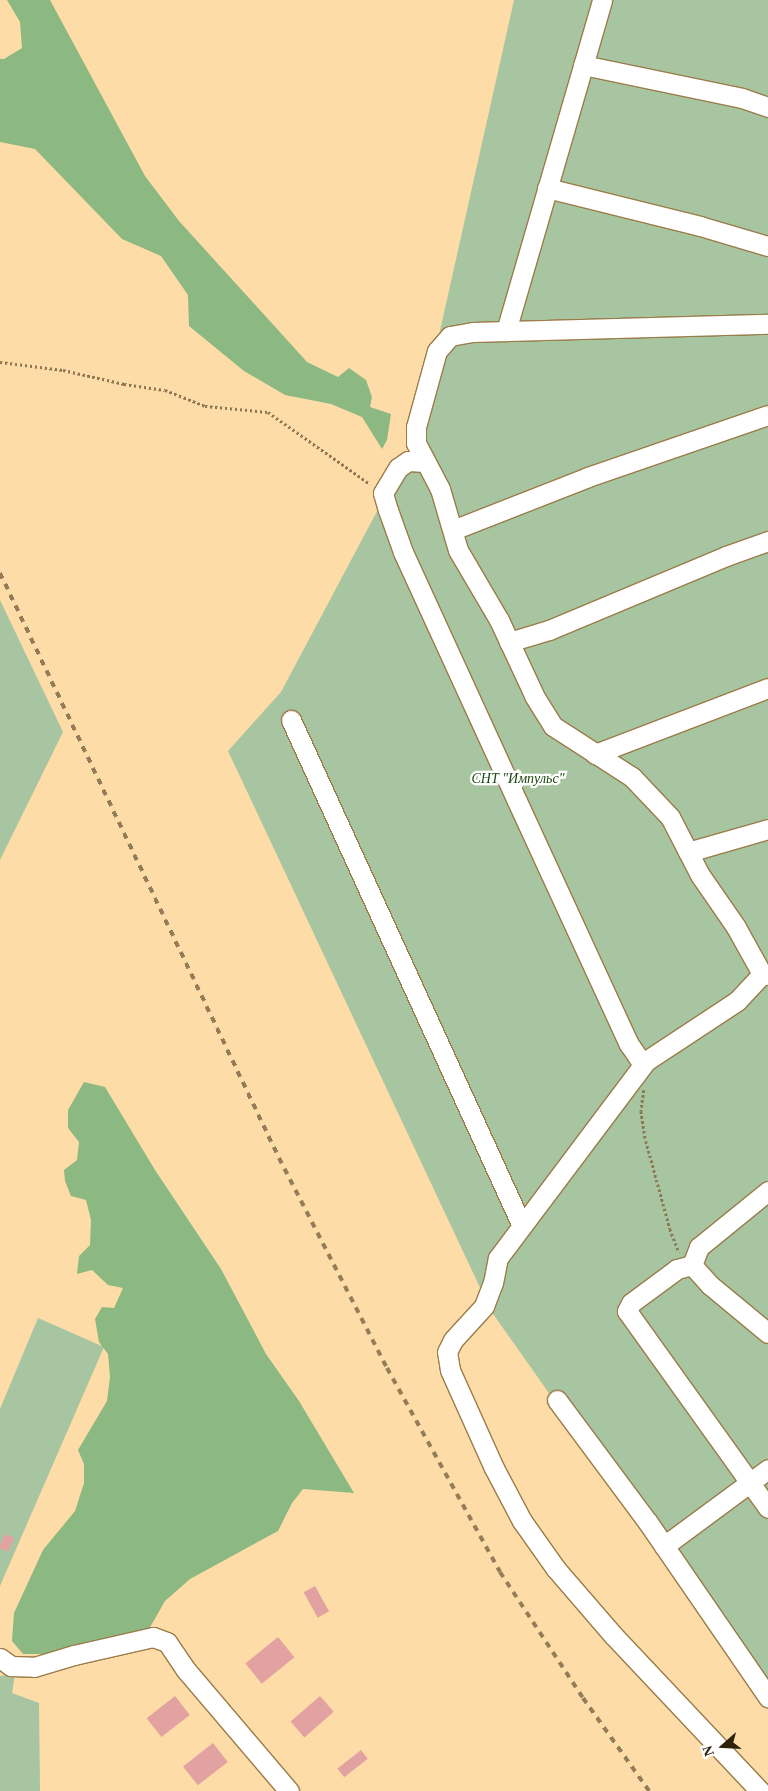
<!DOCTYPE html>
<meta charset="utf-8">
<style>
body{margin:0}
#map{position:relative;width:768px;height:1791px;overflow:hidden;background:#fddca7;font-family:Georgia,serif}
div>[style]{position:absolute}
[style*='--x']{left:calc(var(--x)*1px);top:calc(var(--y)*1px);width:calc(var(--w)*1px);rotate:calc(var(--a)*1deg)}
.green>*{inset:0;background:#a8c5a1}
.forest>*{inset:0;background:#8cb881}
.building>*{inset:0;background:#e3a2a2;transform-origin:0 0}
.path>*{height:2.5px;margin-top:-1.25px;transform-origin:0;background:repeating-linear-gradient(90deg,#8e7854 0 2.5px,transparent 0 5px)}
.roads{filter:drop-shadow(1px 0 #9a7c49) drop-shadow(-1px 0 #9a7c49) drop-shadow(0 1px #9a7c49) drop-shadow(0 -1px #9a7c49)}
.minor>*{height:19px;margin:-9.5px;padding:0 9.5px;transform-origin:9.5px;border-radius:9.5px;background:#fff}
.rail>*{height:4px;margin-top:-2px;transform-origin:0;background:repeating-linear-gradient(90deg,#937c58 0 6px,transparent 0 12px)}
span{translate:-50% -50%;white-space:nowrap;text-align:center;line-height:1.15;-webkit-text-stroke:4.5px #fff;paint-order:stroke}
.park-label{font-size:14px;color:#1b460d;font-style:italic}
.north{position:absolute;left:698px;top:1721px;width:50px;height:50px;-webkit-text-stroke:4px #fff;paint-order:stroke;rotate:251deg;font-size:14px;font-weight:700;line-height:20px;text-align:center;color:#2d210c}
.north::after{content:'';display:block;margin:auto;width:18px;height:22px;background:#2d210c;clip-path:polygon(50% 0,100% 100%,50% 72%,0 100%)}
</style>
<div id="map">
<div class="green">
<div style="clip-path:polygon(514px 0,768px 0,768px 1704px,491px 1311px,228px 751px,281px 692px,416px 438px)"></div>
<div style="clip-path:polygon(0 600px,63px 732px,0 860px)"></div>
<div style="clip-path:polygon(38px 1318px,104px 1347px,0 1586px,0 1409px)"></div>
<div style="clip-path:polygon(15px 1674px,12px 1693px,39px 1703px,40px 1791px,0 1791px,0 1676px)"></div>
</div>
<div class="forest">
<div style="clip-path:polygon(7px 0,50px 0,145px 176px,179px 221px,307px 362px,338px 377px,349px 368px,366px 380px,372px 397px,370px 407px,391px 414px,387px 440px,382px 449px,362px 417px,331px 404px,285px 395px,244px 371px,189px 326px,188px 295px,161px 256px,122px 239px,35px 149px,0 142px,0 59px,4px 59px,22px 48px,20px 22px)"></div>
<div style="clip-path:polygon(84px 1082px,105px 1087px,155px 1170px,221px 1269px,266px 1354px,299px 1401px,354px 1493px,303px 1489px,292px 1503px,278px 1531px,190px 1579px,165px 1601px,149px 1629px,74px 1645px,52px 1654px,23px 1654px,12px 1641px,14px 1613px,43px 1550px,75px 1511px,84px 1483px,84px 1464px,78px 1450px,107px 1401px,110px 1377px,108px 1354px,99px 1342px,95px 1319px,102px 1307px,114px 1308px,123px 1288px,108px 1285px,92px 1270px,77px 1274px,79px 1256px,90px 1245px,91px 1220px,86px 1200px,71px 1196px,65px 1181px,64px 1170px,77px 1160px,79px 1142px,68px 1128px,68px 1110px)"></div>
</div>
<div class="building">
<div style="left:5px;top:1534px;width:10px;height:15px;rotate:24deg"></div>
<div style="left:315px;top:1586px;width:29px;height:13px;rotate:61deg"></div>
<div style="left:278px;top:1637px;width:26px;height:42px;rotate:51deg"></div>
<div style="left:175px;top:1696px;width:24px;height:36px;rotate:52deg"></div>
<div style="left:320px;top:1696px;width:21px;height:39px;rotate:49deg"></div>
<div style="left:213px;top:1743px;width:24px;height:38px;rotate:52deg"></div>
<div style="left:361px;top:1750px;width:11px;height:30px;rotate:52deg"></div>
</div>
<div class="path">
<div style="--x:0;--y:362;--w:64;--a:7.2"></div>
<div style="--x:63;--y:370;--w:63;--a:12.9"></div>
<div style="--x:124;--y:384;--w:41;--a:8.3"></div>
<div style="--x:165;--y:390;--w:43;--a:21.8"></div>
<div style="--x:205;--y:406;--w:63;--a:5.4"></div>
<div style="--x:268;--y:412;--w:125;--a:35.2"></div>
<div style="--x:644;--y:1090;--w:21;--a:98"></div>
<div style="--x:641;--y:1111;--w:30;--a:81"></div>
<div style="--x:646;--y:1141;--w:91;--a:74.7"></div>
<div style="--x:670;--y:1229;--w:25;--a:69"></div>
</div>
<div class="roads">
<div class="minor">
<div style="--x:583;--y:65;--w:162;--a:11.7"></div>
<div style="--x:742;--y:98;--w:28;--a:19"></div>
<div style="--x:547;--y:188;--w:158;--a:13.9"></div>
<div style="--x:700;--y:226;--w:71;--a:16.4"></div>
<div style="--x:506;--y:331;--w:345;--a:-73.8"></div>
<div style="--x:425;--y:462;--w:17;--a:-177"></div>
<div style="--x:408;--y:461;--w:12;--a:145"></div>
<div style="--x:398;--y:468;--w:29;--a:121"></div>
<div style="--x:383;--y:493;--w:18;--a:74"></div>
<div style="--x:388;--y:510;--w:45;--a:70.3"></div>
<div style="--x:403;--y:552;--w:274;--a:65.4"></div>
<div style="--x:517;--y:801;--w:268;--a:65.3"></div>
<div style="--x:629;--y:1044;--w:25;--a:56"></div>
<div style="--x:453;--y:530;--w:145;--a:-21.4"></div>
<div style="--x:588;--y:477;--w:190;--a:-19"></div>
<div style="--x:509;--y:642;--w:42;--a:-16.7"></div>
<div style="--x:549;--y:630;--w:192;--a:-22.7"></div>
<div style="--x:726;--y:556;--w:45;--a:-19.7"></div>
<div style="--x:291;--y:720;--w:556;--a:65.46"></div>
<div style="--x:595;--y:754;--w:185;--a:-20.9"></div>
<div style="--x:688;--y:852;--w:83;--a:-16"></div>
<div style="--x:762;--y:974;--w:54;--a:-119"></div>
<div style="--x:736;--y:927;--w:63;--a:-124.7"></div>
<div style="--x:700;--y:875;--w:65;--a:-117.3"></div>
<div style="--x:670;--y:817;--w:55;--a:-133.5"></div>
<div style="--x:632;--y:777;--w:94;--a:-147.2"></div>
<div style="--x:553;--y:726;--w:36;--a:-122"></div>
<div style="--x:534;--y:695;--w:83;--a:-115"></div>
<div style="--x:499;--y:620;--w:81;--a:-120.4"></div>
<div style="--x:458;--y:550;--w:64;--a:-106.4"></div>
<div style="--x:440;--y:489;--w:52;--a:-117.6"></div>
<div style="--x:416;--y:443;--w:16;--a:-90"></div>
<div style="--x:416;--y:427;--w:79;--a:-74.6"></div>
<div style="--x:437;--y:351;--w:20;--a:-49"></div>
<div style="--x:450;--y:336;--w:23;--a:-10"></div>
<div style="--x:473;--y:332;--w:295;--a:-1.6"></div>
<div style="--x:768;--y:1191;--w:89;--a:140.9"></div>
<div style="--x:699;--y:1247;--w:19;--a:111"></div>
<div style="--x:692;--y:1265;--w:16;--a:165"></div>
<div style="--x:677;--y:1269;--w:57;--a:143.5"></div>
<div style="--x:631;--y:1303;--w:9;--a:117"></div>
<div style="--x:627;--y:1311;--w:242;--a:54.4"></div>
<div style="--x:692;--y:1265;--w:27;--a:48"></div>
<div style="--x:710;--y:1285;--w:75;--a:39.6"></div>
<div style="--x:557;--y:1400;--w:151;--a:53.4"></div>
<div style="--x:647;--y:1521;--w:214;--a:55.5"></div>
<div style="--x:664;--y:1546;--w:129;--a:-36.5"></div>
<div style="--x:0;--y:1658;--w:14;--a:36"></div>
<div style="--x:11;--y:1666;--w:23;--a:2"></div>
<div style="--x:34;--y:1667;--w:42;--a:-16.7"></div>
<div style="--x:74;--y:1655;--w:81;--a:-12.8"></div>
<div style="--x:153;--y:1637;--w:15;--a:20"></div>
<div style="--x:167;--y:1642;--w:34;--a:56"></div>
<div style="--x:186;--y:1670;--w:159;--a:49.6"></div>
<div style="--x:760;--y:1791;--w:214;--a:-133.3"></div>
<div style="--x:613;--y:1635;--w:87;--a:-130.8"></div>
<div style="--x:556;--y:1569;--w:59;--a:-125.3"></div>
<div style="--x:522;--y:1521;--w:60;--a:-117.8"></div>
<div style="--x:494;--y:1468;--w:107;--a:-114.2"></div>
<div style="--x:450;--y:1370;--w:18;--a:-99"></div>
<div style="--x:447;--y:1352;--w:13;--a:-63"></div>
<div style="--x:453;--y:1340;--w:46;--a:-47.6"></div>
<div style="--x:484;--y:1306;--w:25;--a:-69"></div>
<div style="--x:493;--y:1283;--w:25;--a:-79"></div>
<div style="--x:498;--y:1258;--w:246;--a:-53.1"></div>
<div style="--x:646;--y:1061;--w:109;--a:-33.4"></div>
<div style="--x:737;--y:1001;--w:37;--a:-47"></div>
<div style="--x:762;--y:974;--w:6;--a:9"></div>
</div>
</div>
<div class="rail">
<div style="--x:0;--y:573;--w:648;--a:64.5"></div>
<div style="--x:279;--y:1158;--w:236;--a:62.8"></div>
<div style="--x:387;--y:1368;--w:233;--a:61"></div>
<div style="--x:500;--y:1572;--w:151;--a:56.6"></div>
<div style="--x:583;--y:1698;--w:114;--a:54.6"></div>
</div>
<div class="park-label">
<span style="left:518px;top:779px">СНТ "Импульс"</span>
</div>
<div class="north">N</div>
</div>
